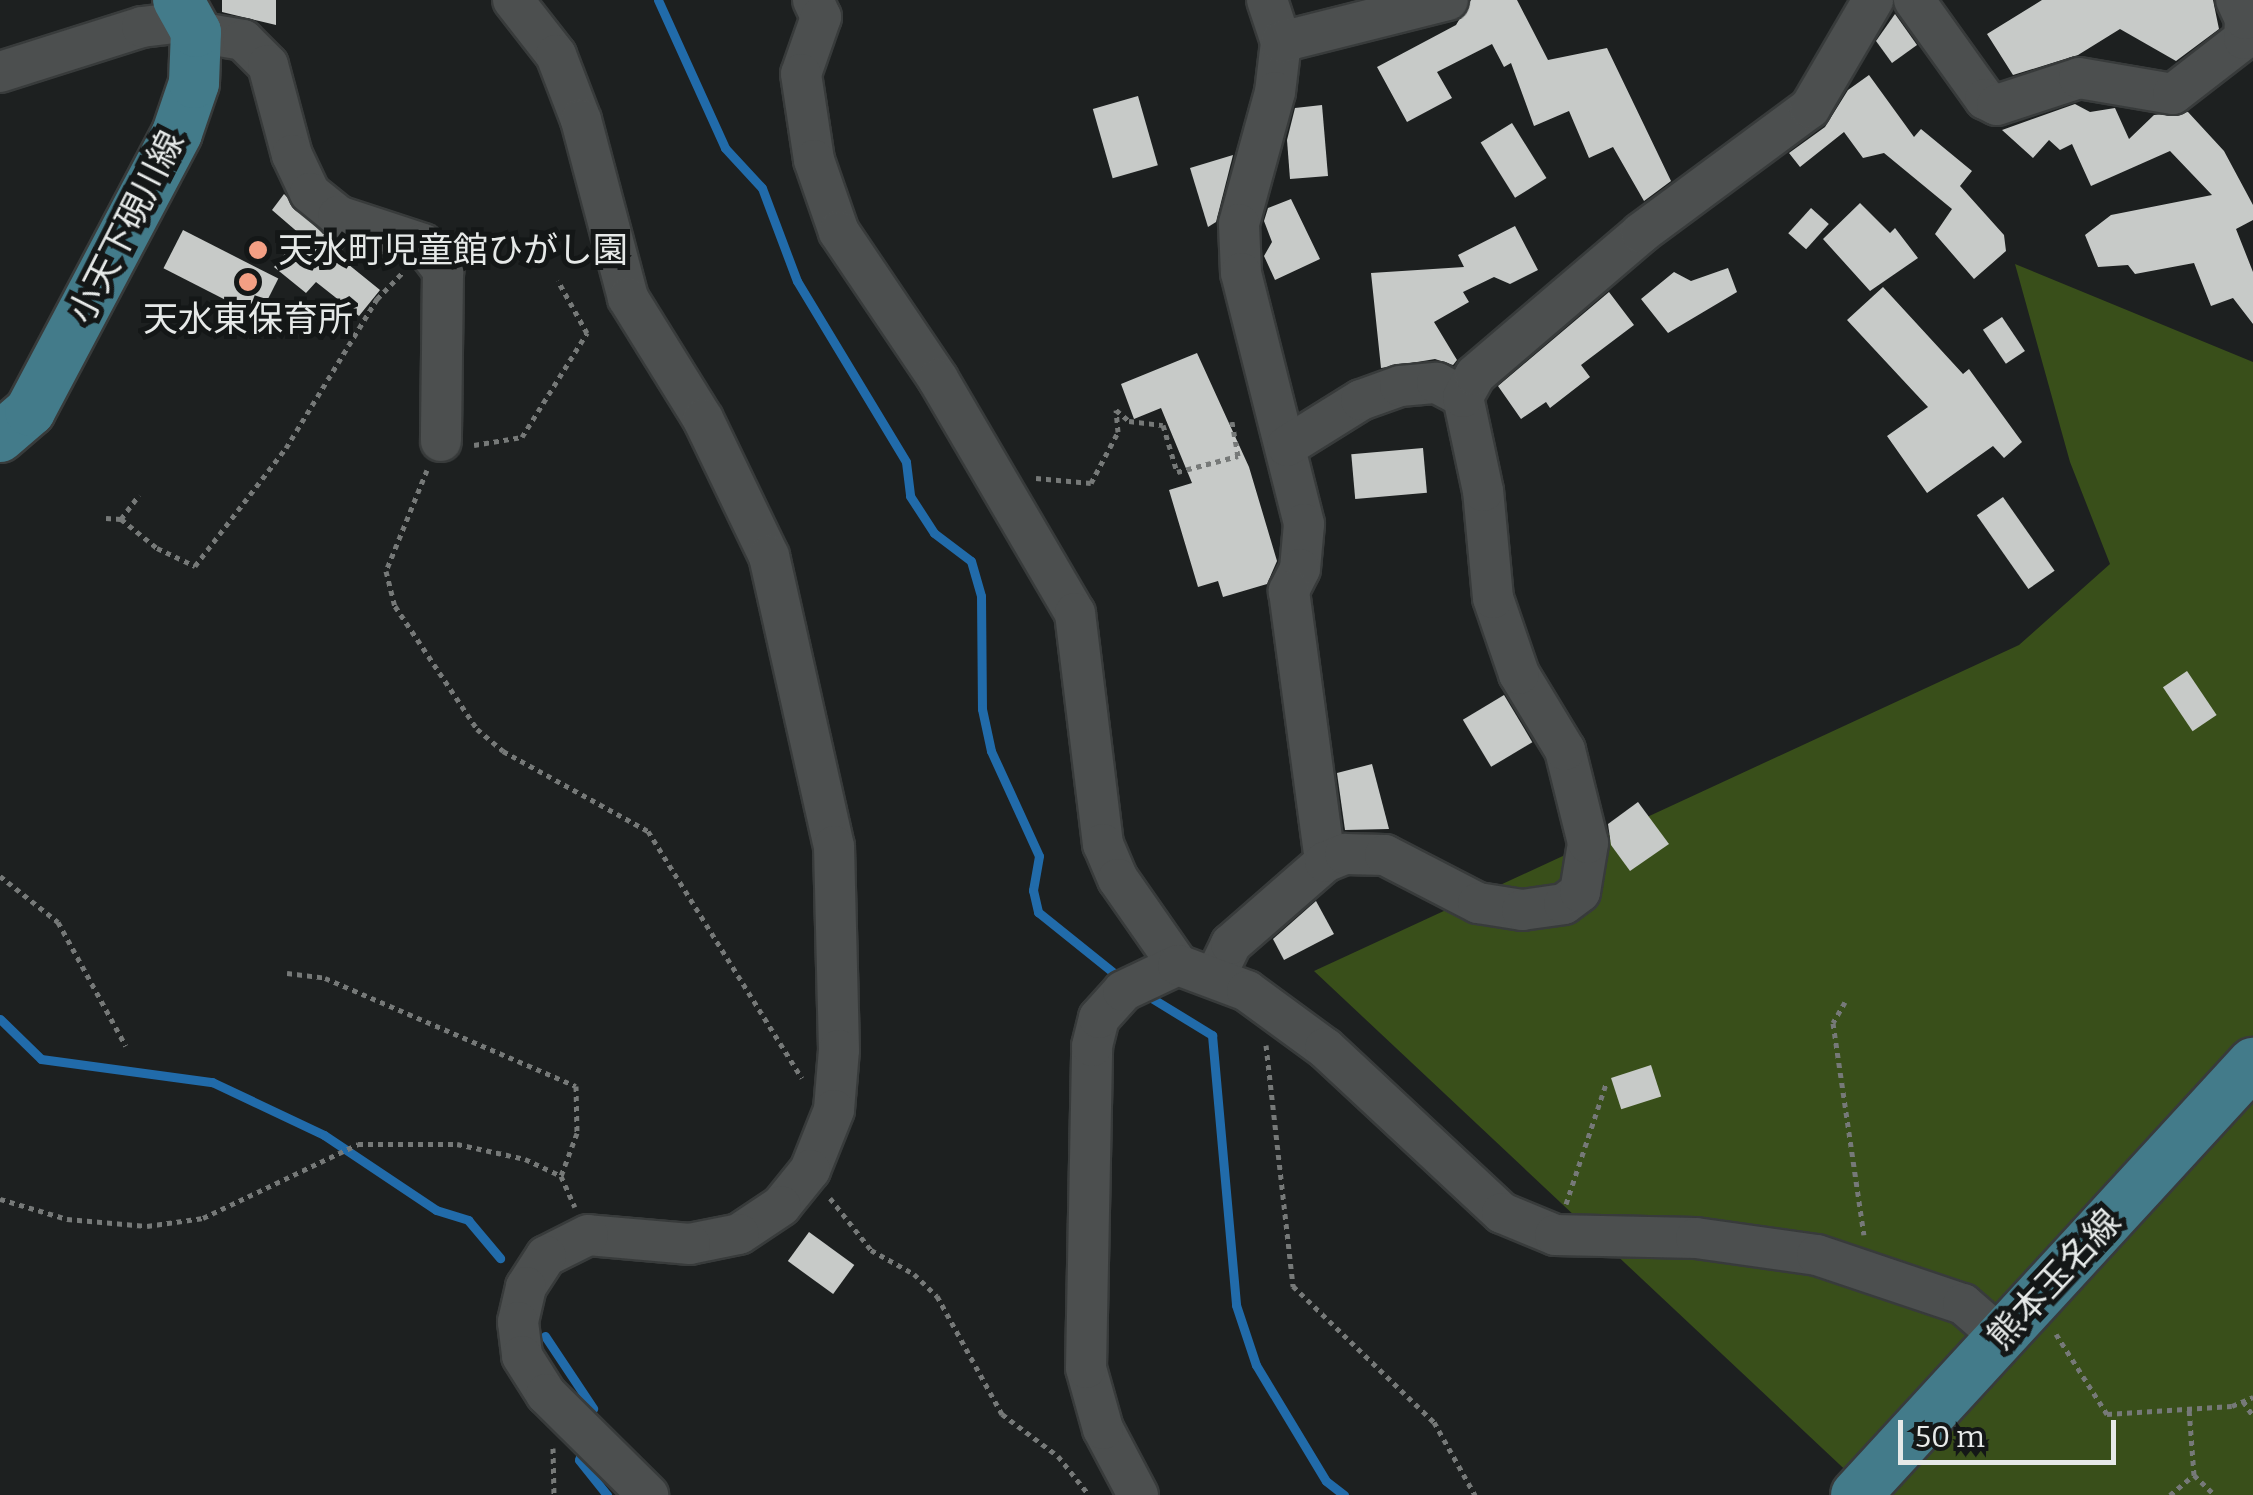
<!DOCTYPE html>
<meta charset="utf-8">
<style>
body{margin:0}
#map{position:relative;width:2253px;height:1495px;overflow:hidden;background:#1d2020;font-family:Bitter,"Noto Sans JP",serif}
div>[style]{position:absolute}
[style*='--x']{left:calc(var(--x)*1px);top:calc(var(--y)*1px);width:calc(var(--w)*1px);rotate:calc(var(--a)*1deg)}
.green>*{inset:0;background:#394f1a}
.stream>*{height:9px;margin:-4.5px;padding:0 4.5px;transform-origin:4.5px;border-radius:4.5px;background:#216baa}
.building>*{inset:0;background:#c7cac8;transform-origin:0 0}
.path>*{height:5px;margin-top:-2.5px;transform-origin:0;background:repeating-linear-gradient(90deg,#767978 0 5px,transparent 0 10px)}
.roads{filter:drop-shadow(2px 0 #383b3b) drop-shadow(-2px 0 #383b3b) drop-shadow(0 2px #383b3b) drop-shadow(0 -2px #383b3b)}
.minor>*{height:40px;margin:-20px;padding:0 20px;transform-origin:20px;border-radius:20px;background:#4c4f4f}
.major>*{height:50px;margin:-25px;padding:0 25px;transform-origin:25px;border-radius:25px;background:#437b8a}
.dots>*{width:28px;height:28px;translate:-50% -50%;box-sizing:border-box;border:5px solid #141717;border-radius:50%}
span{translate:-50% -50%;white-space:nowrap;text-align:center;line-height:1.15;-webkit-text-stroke:10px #141717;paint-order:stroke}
.street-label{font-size:35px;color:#e6e9e8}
.poi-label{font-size:35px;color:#e6e9e8}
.left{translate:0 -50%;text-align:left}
.scale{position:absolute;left:1898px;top:1420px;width:218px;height:45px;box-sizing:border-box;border:5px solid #e6e9e8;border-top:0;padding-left:12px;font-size:30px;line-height:35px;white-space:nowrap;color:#e6e9e8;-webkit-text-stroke:8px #141717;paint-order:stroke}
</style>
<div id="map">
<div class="green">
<div style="clip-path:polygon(2015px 264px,2253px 362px,2253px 1495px,1872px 1495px,1314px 971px,2019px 645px,2110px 564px,2070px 462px)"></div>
</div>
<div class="stream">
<div style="--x:658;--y:0;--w:162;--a:65.6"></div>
<div style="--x:725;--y:148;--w:54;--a:47.2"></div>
<div style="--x:762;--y:188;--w:99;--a:69.4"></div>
<div style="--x:797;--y:281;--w:211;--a:58.9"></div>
<div style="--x:906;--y:462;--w:34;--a:83"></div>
<div style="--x:910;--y:496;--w:44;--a:57"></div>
<div style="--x:934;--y:533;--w:46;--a:37.1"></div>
<div style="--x:971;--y:561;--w:36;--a:74"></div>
<div style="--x:981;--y:596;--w:113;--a:89.5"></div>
<div style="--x:982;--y:709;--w:43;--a:77.9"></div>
<div style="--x:991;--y:751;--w:115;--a:65.4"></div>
<div style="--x:1039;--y:856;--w:35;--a:100"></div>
<div style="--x:1033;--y:890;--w:23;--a:77"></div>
<div style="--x:1038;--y:912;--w:105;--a:38.8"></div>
<div style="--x:1145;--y:994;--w:79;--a:31.5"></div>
<div style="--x:1212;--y:1035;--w:271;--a:84.9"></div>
<div style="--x:1236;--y:1305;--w:63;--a:71.6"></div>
<div style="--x:1256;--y:1365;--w:135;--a:58.9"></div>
<div style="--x:1326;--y:1481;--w:23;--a:38"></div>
<div style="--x:0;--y:1019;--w:57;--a:44.3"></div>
<div style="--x:41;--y:1059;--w:173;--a:7.7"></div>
<div style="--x:212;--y:1082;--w:124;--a:25.3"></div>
<div style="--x:324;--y:1135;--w:135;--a:33.8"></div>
<div style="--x:436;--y:1210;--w:34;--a:17"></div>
<div style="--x:468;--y:1220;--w:50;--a:49.9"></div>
<div style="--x:545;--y:1336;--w:87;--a:56.3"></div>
<div style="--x:582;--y:1450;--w:10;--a:107"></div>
<div style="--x:579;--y:1460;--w:45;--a:51.3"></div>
</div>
<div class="building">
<div style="clip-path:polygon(222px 0,276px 0,276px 25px,222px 12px)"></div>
<div style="clip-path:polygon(1471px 0,1517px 0,1548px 60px,1607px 48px,1671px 181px,1644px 201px,1613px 147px,1589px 158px,1569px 111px,1534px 126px,1511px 63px,1504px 67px,1492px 44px,1437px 72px,1452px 98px,1407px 122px,1377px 67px,1456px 25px)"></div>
<div style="clip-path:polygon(2042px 0,2213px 0,2219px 29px,2176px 61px,2120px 29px,2078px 55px,2013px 75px,1987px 34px)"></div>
<div style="clip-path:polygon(1895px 14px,1917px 45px,1892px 63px,1876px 41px)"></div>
<div style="clip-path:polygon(1869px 75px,1914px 137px,1921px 129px,1972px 171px,1960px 186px,2004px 235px,2006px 251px,1974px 279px,1935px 234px,1952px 209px,1884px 153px,1863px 158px,1844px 132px,1800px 167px,1789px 153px,1825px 127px,1848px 90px)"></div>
<div style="left:1138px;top:96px;width:72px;height:47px;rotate:74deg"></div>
<div style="clip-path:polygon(2075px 104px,2090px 112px,2115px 108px,2129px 139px,2154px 115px,2188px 112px,2224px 151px,2253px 205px,2253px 220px,2236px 229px,2253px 272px,2253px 324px,2233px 298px,2211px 306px,2194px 263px,2135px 274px,2128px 265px,2098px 267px,2085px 235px,2111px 215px,2212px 195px,2170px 151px,2091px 186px,2072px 144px,2060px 150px,2049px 140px,2033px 158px,2002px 130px)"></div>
<div style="clip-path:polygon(1322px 105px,1328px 176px,1290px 179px,1287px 140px,1295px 108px)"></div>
<div style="left:1512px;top:123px;width:65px;height:37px;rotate:58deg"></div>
<div style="clip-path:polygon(1233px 155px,1216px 222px,1208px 227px,1190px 168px)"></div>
<div style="clip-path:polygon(284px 194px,323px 234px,347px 244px,338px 256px,380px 290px,359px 316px,316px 282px,306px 293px,274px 267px,301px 235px,272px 210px)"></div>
<div style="clip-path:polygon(1291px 199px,1320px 259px,1275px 280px,1264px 256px,1272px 242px,1264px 221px,1268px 208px)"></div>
<div style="clip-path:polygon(1860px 203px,1890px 233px,1895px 228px,1918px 258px,1870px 291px,1823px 239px)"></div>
<div style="left:1811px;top:208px;width:24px;height:34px;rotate:42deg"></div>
<div style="clip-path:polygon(1515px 226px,1538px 270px,1510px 284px,1494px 277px,1463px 292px,1469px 302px,1434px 322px,1457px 360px,1453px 365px,1435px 359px,1381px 368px,1371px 273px,1464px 267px,1458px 255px)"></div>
<div style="left:183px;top:230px;width:107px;height:43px;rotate:27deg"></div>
<div style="clip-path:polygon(1728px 268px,1737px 292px,1668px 333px,1641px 299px,1674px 272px,1691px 281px)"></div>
<div style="clip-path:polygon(1883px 287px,1963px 374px,1969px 369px,2022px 442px,2004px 458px,1993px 446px,1927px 493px,1887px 436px,1928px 407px,1847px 320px)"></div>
<div style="clip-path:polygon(1609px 292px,1634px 325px,1581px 365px,1590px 377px,1550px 408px,1546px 402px,1521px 419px,1498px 386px)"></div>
<div style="left:2002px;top:317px;width:41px;height:23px;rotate:56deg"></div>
<div style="clip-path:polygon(1197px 353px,1249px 467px,1277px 561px,1267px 584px,1223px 597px,1218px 581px,1198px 587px,1169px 490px,1192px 483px,1161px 408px,1134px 419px,1121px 384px)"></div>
<div style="left:1423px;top:448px;width:45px;height:72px;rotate:85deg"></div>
<div style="left:2003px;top:497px;width:90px;height:32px;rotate:55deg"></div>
<div style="left:2187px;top:671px;width:53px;height:29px;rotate:56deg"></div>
<div style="left:1504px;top:695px;width:55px;height:48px;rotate:59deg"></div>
<div style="clip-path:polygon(1372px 764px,1389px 829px,1345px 830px,1337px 773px)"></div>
<div style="clip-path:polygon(1638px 802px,1669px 844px,1630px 871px,1611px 845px,1608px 824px)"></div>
<div style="clip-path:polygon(1316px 901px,1334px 934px,1284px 960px,1273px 939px)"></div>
<div style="left:1651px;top:1065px;width:33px;height:42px;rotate:72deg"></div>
<div style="left:809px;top:1232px;width:56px;height:36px;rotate:36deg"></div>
</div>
<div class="path">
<div style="--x:474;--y:445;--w:49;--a:-9.5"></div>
<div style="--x:522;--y:437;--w:123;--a:-58"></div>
<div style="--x:587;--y:333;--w:60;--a:-119.1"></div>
<div style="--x:427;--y:470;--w:109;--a:112.1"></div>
<div style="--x:386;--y:571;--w:36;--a:76"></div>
<div style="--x:395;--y:606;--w:148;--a:56.3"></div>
<div style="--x:477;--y:729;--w:34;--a:40"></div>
<div style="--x:503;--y:751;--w:166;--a:28.9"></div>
<div style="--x:648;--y:831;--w:291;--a:58.1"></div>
<div style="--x:1036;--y:478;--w:55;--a:5.2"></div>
<div style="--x:1091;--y:483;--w:58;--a:-62.1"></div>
<div style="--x:1118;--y:432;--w:22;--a:-95"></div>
<div style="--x:1116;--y:410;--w:17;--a:40"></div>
<div style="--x:1129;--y:421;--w:34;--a:7"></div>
<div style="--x:1163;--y:425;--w:49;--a:73.4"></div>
<div style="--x:1177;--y:472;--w:63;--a:-14.7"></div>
<div style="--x:1238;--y:456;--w:35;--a:-100"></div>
<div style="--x:106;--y:518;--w:15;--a:4"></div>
<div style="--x:121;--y:519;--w:46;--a:38.9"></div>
<div style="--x:157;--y:548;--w:42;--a:25.3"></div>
<div style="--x:195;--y:566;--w:149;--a:-52.4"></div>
<div style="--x:286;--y:448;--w:175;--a:-58.6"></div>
<div style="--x:377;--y:299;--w:37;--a:-46"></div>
<div style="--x:121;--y:519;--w:30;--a:-53"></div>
<div style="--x:0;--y:876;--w:74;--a:38.4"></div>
<div style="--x:58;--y:922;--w:141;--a:61.3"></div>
<div style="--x:287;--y:973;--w:38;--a:7"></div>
<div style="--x:325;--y:978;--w:273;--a:23.3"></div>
<div style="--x:576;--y:1086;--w:47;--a:88.8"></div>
<div style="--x:577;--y:1133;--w:46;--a:110.4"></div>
<div style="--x:1845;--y:1002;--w:24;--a:120"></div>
<div style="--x:1833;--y:1023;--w:214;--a:81.7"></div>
<div style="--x:1266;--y:1045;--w:243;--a:83.6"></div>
<div style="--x:1293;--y:1286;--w:196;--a:44"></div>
<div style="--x:1434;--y:1422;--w:84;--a:60.7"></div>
<div style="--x:830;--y:1198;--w:66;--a:51.7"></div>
<div style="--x:871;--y:1250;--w:49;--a:29.2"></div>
<div style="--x:914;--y:1274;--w:32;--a:44"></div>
<div style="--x:937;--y:1296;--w:135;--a:61.2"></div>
<div style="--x:1002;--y:1414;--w:70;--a:36.9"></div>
<div style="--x:1058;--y:1456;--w:50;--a:51.5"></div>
<div style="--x:0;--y:1199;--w:70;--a:16.6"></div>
<div style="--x:67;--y:1219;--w:80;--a:5"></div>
<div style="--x:147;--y:1226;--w:57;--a:-8.1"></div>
<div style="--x:203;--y:1218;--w:172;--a:-25.5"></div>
<div style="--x:358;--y:1144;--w:99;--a:0"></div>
<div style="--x:457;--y:1144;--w:70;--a:12.4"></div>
<div style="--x:525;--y:1159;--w:40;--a:25"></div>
<div style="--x:561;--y:1176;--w:34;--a:66"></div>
<div style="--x:1566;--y:1204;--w:126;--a:-71.6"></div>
<div style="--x:2056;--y:1334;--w:95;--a:57.5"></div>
<div style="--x:2107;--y:1414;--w:125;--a:-3.7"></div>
<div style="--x:2232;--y:1406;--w:23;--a:-23"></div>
<div style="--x:2243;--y:1401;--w:18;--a:56"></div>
<div style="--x:553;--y:1448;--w:47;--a:88.8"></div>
<div style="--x:2194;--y:1475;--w:29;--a:44"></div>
<div style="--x:2170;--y:1495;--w:31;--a:-40"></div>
<div style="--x:2194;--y:1475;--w:66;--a:-94.3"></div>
</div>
<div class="roads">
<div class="minor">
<div style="--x:513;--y:0;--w:70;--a:52"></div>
<div style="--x:556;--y:55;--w:70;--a:69"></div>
<div style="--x:581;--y:120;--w:184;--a:75.2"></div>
<div style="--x:628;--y:298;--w:142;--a:58.2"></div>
<div style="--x:703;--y:419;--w:152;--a:64.3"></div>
<div style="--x:769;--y:556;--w:297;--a:77.4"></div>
<div style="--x:834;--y:846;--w:204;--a:88.6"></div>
<div style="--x:839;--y:1050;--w:60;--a:94.8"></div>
<div style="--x:834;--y:1110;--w:65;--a:111.8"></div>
<div style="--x:810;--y:1170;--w:46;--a:128.9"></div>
<div style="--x:781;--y:1206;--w:50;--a:146.3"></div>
<div style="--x:739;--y:1234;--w:50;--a:168.5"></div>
<div style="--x:690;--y:1244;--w:102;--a:-175"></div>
<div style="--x:588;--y:1235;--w:47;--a:153.4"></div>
<div style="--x:546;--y:1256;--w:37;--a:123"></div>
<div style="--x:526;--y:1287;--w:36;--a:103"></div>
<div style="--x:518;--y:1322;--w:34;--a:83"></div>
<div style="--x:522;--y:1356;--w:45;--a:57.7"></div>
<div style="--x:546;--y:1394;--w:144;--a:44.7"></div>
<div style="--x:813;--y:0;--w:19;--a:65"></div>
<div style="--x:821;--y:17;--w:60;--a:109.3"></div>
<div style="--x:801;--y:74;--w:87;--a:81.4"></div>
<div style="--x:814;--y:160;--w:76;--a:70.9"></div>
<div style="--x:839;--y:232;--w:177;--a:56"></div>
<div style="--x:938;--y:379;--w:271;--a:59.7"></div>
<div style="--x:1075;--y:613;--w:233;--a:83.1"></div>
<div style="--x:1103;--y:844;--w:38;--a:67"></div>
<div style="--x:1118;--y:879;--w:105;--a:55.1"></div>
<div style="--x:1267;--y:0;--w:44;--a:71.6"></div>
<div style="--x:1281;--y:42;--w:50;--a:96.8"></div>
<div style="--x:1275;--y:92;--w:137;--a:105.3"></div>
<div style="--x:1239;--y:224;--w:49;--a:87.7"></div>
<div style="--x:1241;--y:273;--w:259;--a:75.9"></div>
<div style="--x:1304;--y:524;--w:45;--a:95.1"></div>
<div style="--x:1300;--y:569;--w:25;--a:117"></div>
<div style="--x:1289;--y:591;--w:273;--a:82.4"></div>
<div style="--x:1914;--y:0;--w:122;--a:54.4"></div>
<div style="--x:1985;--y:99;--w:13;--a:27"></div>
<div style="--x:1997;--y:105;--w:86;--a:-18.2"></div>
<div style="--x:2079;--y:78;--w:95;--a:9.7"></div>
<div style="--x:2173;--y:94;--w:90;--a:-37.8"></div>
<div style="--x:2244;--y:39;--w:20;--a:-87"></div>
<div style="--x:2245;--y:19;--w:21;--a:-115"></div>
<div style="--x:196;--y:32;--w:48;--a:9.7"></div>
<div style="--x:243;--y:40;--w:35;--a:45"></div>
<div style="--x:268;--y:65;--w:93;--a:75.1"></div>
<div style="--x:292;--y:155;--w:42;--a:64.7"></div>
<div style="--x:310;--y:193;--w:36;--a:39"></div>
<div style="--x:338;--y:216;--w:89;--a:18.2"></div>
<div style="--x:423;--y:244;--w:34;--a:53"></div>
<div style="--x:443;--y:271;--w:170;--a:90.7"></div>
<div style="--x:1281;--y:42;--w:172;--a:-14.1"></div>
<div style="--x:0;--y:72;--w:149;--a:-17.6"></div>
<div style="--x:142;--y:27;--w:48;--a:-7.1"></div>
<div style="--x:1287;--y:446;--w:87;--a:-31.9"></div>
<div style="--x:1361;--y:400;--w:41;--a:-19.7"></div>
<div style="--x:1400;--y:386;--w:37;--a:-5"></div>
<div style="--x:1437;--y:383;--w:30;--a:28"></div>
<div style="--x:1215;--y:977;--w:37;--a:-64"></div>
<div style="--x:1231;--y:944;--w:125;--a:-41.1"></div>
<div style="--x:1325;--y:862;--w:22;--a:-22"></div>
<div style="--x:1345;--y:854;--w:40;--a:1.4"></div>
<div style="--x:1385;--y:855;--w:105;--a:27.3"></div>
<div style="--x:1478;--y:903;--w:45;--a:9"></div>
<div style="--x:1522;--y:910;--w:42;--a:-8.1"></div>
<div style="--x:1564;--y:904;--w:20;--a:-37"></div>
<div style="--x:1580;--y:892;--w:50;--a:-80.7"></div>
<div style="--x:1588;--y:843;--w:96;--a:-103.9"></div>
<div style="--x:1565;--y:750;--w:89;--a:-121.2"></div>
<div style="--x:1519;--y:674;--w:80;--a:-108.9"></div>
<div style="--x:1493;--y:598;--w:107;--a:-95.3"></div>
<div style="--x:1483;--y:491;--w:96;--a:-102"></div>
<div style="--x:1463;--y:397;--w:25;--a:-61"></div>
<div style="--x:1475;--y:375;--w:218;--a:-40.5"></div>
<div style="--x:1641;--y:233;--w:210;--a:-36.5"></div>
<div style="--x:1810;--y:108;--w:125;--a:-59.7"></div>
<div style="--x:1138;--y:1495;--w:75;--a:-117.9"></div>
<div style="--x:1103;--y:1429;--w:63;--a:-105.6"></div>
<div style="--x:1086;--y:1368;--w:322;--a:-88.9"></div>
<div style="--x:1092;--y:1046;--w:29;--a:-76"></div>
<div style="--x:1099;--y:1018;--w:36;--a:-48"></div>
<div style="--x:1123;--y:991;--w:61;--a:-25.3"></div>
<div style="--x:1178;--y:965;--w:74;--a:20.6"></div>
<div style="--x:1247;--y:991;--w:97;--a:36.2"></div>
<div style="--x:1325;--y:1048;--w:242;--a:43"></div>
<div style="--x:1502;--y:1213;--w:57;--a:22.5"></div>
<div style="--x:1555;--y:1235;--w:141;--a:1.2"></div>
<div style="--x:1696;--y:1238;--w:122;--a:8"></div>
<div style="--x:1817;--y:1255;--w:154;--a:18.6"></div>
<div style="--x:1963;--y:1304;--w:49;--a:40.9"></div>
</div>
<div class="major">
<div style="--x:0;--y:437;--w:40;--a:-41"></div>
<div style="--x:30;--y:411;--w:314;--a:-62.1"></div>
<div style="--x:177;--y:133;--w:53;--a:-71.2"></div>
<div style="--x:194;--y:83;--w:51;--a:-87.8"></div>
<div style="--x:196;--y:32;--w:37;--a:-119"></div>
<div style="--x:1856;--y:1495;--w:587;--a:-47.42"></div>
</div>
</div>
<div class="dots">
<div style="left:258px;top:250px;background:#f39f84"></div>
<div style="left:248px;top:282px;background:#f39f84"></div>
</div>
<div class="street-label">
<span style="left:126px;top:227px;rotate:-63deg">小天下硯川線</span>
<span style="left:2054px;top:1279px;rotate:-47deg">熊本玉名線</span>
</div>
<div class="poi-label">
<span class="left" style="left:278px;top:250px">天水町児童館ひがし園</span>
<span style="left:248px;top:319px">天水東保育所</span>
</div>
<div class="scale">50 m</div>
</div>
